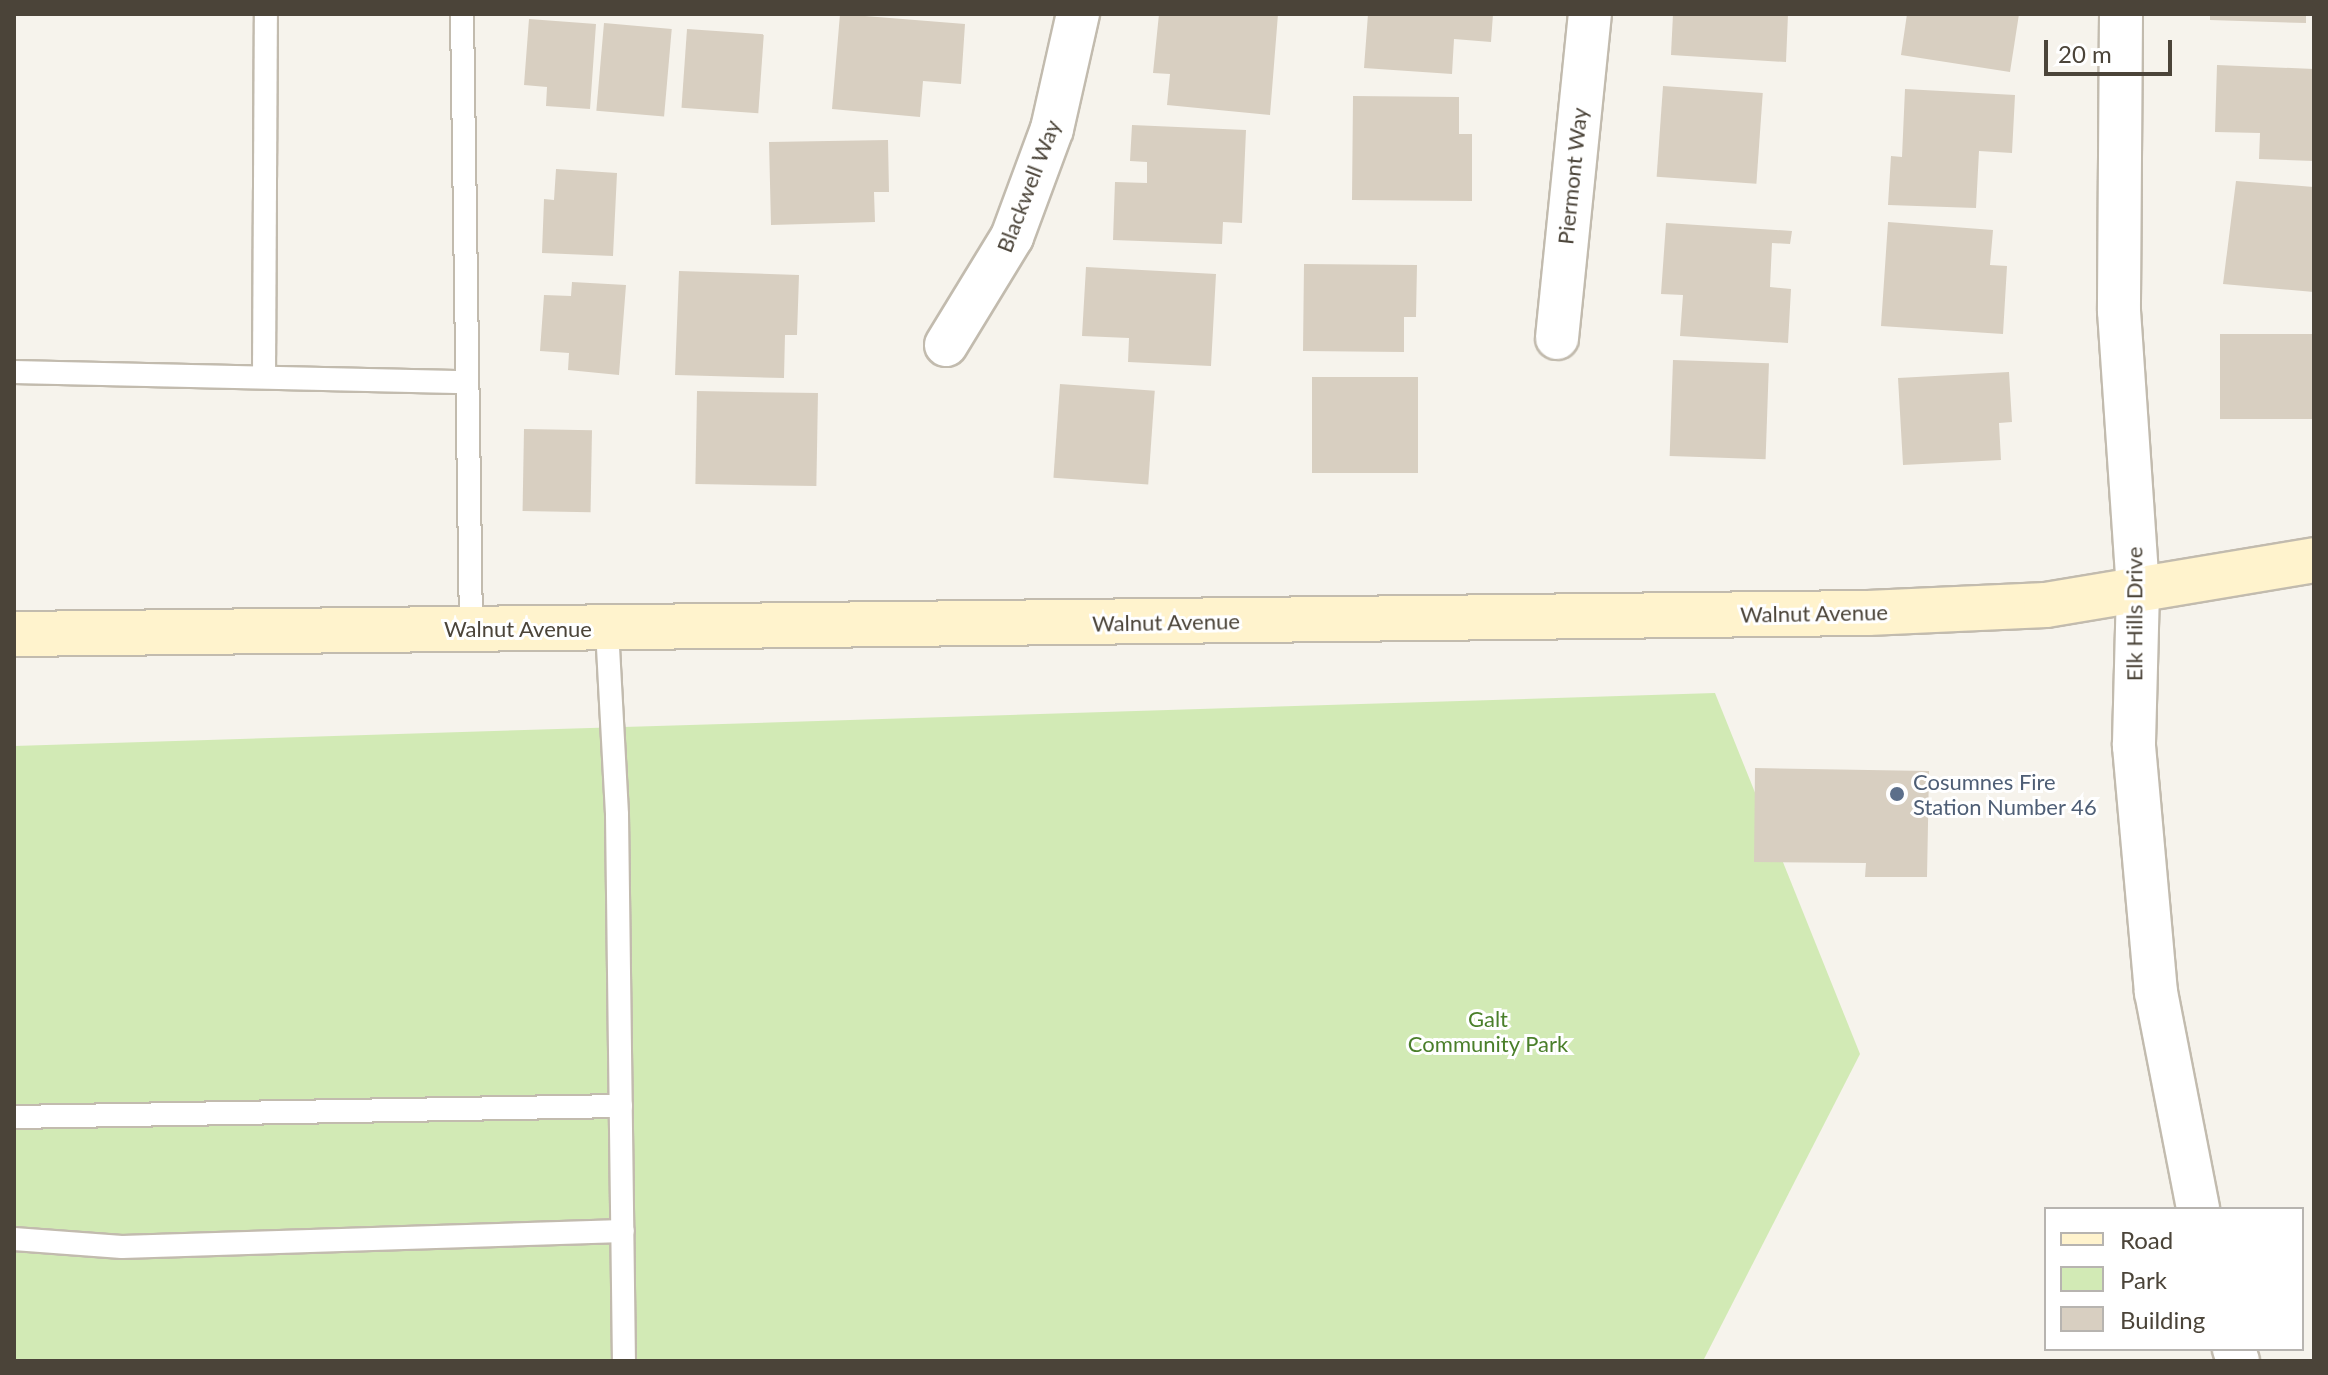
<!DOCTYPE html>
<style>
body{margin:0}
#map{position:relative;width:2328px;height:1375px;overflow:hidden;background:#f6f3ec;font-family:Lato,sans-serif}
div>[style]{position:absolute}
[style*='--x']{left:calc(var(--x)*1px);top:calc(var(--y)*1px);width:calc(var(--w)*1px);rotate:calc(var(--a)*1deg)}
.green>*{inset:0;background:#d2eab5}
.building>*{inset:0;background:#d8cfc1;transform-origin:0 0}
.roads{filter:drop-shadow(2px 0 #c2bbae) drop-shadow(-2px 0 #c2bbae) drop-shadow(0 2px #c2bbae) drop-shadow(0 -2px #c2bbae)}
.lane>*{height:22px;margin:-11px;padding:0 11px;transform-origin:11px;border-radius:11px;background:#fff}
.street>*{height:42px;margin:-21px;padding:0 21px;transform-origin:21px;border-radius:21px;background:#fff}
.secondary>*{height:44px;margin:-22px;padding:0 22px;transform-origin:22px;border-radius:22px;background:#fff3cd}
.dots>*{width:22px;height:22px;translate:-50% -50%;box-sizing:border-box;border:4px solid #fff;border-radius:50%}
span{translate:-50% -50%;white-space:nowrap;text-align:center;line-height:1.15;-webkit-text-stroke:6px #fff;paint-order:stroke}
.street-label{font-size:22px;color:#4b4439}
.service-label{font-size:22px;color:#4e5e75}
.left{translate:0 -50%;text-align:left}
.park-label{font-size:22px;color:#4a7f2a}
.frame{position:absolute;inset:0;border:16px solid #4b4439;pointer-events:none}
.legend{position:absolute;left:2044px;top:1207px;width:260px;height:144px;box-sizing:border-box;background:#fff;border:2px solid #b7b4b0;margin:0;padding:10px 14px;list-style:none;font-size:24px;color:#4b4439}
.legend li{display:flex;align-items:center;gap:16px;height:40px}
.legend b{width:40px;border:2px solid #b7b4b0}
.scale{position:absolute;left:2044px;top:40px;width:128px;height:36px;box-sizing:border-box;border:4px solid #4b4439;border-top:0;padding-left:10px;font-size:24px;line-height:28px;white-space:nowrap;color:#4b4439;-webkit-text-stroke:6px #fff;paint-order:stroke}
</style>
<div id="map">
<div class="green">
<div style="clip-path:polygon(1715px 693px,1860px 1054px,1703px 1361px,14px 1361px,14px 746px)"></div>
</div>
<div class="building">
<div style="clip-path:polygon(840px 14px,965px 24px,961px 84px,923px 81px,920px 117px,832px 109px)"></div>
<div style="clip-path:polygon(1159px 14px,1278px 14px,1270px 115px,1167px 105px,1170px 74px,1153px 73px)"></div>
<div style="clip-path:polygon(1368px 14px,1493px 14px,1491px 42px,1454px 39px,1452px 74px,1364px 68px)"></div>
<div style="clip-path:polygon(1673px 14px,1788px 14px,1786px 62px,1671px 55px)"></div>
<div style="clip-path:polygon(1907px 14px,2019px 14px,2010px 72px,1901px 55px)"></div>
<div style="clip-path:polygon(2210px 14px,2306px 14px,2306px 23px,2210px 20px)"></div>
<div style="clip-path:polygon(529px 19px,596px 24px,590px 109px,546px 106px,547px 87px,524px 85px)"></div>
<div style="left:604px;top:23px;width:68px;height:88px;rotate:5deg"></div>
<div style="left:687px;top:29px;width:77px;height:79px;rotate:4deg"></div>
<div style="clip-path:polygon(2217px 65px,2314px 69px,2314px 161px,2259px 159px,2260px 133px,2215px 132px)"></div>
<div style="left:1663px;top:86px;width:100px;height:91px;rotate:4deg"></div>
<div style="clip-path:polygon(1905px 89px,2015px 95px,2012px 153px,1979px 151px,1976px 208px,1888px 205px,1891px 156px,1902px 157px)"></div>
<div style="clip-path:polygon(1353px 96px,1459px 97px,1459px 134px,1472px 134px,1472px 201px,1352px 200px)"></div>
<div style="clip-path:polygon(1132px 125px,1246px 130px,1242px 223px,1223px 222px,1222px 244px,1113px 240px,1115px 182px,1147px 183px,1147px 162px,1130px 161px)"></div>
<div style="clip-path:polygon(888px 140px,889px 192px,874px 192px,875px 222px,771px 225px,769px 142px)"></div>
<div style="clip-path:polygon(556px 169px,617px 173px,613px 256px,542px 253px,544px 199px,554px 200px)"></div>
<div style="clip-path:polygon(2236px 181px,2314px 187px,2314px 292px,2223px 284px)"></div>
<div style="clip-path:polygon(1888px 222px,1993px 230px,1990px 265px,2007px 266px,2003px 334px,1881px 326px)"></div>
<div style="clip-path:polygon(1666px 223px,1792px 231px,1790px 244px,1772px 243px,1770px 287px,1791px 289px,1788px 343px,1680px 336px,1683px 295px,1661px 294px)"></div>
<div style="clip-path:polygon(1304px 264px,1417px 265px,1416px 317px,1404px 317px,1404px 352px,1303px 351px)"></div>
<div style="clip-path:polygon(1086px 267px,1216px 274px,1211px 366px,1128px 362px,1129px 338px,1082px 336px)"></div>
<div style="clip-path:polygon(679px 271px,799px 275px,797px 335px,785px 335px,784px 378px,675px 375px)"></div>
<div style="clip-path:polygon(572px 282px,626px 285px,619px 375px,568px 370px,569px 353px,540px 351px,544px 295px,571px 296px)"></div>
<div style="left:2314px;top:334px;width:85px;height:94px;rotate:90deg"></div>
<div style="left:1673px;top:360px;width:96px;height:96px;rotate:2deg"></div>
<div style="clip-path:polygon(2009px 372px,2012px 422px,1999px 423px,2001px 460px,1903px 465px,1898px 378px)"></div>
<div style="left:1418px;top:377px;width:96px;height:106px;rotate:90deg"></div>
<div style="left:1060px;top:384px;width:95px;height:94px;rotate:4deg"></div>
<div style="left:697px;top:391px;width:121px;height:93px;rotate:1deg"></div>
<div style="left:524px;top:429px;width:68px;height:82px;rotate:1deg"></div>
<div style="clip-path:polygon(1755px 768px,1929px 771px,1927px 877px,1865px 877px,1866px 863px,1754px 862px)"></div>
</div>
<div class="roads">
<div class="lane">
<div style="--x:462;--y:14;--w:615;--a:89.16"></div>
<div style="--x:14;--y:372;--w:453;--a:1.3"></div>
<div style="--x:264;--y:375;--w:361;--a:-89.7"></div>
<div style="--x:607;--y:629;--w:186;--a:86.9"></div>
<div style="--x:617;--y:815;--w:546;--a:89.27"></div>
<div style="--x:14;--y:1117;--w:607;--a:-1.04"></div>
<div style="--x:14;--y:1239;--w:108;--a:4.2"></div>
<div style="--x:122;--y:1247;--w:501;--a:-1.83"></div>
</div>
<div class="street">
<div style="--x:2121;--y:14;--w:297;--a:90.4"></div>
<div style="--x:2119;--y:311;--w:280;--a:86.1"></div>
<div style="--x:2138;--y:590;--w:156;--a:91.5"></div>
<div style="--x:2134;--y:746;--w:247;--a:84.9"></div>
<div style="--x:2156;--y:992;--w:221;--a:79"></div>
<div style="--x:1557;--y:338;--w:326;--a:-84.2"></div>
<div style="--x:946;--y:345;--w:127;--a:-58.6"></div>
<div style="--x:1012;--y:237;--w:115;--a:-69.7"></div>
<div style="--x:1052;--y:129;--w:118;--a:-77.3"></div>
<div style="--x:2234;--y:1349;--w:13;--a:72"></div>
</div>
<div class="secondary">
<div style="--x:14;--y:634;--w:1854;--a:-0.65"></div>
<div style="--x:1868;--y:613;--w:178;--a:-2.6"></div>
<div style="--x:2046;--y:605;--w:272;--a:-9.5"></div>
</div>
</div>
<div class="dots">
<div style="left:1897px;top:794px;background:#5c6f8a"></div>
</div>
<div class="street-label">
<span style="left:1572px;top:176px;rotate:-84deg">Piermont Way</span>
<span style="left:1028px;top:186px;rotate:-69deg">Blackwell Way</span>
<span style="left:1814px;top:613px;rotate:-1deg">Walnut Avenue</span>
<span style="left:2134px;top:614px;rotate:-90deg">Elk Hills Drive</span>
<span style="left:1166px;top:622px;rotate:-1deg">Walnut Avenue</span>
<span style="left:518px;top:629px">Walnut Avenue</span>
</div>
<div class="service-label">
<span class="left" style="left:1913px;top:794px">Cosumnes Fire<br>Station Number 46</span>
</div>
<div class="park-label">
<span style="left:1488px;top:1031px">Galt<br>Community Park</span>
</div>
<div class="frame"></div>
<ul class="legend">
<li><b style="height:10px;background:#fff3cd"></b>Road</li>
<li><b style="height:22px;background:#d2eab5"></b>Park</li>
<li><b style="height:22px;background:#d8cfc1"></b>Building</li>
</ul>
<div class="scale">20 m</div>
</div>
